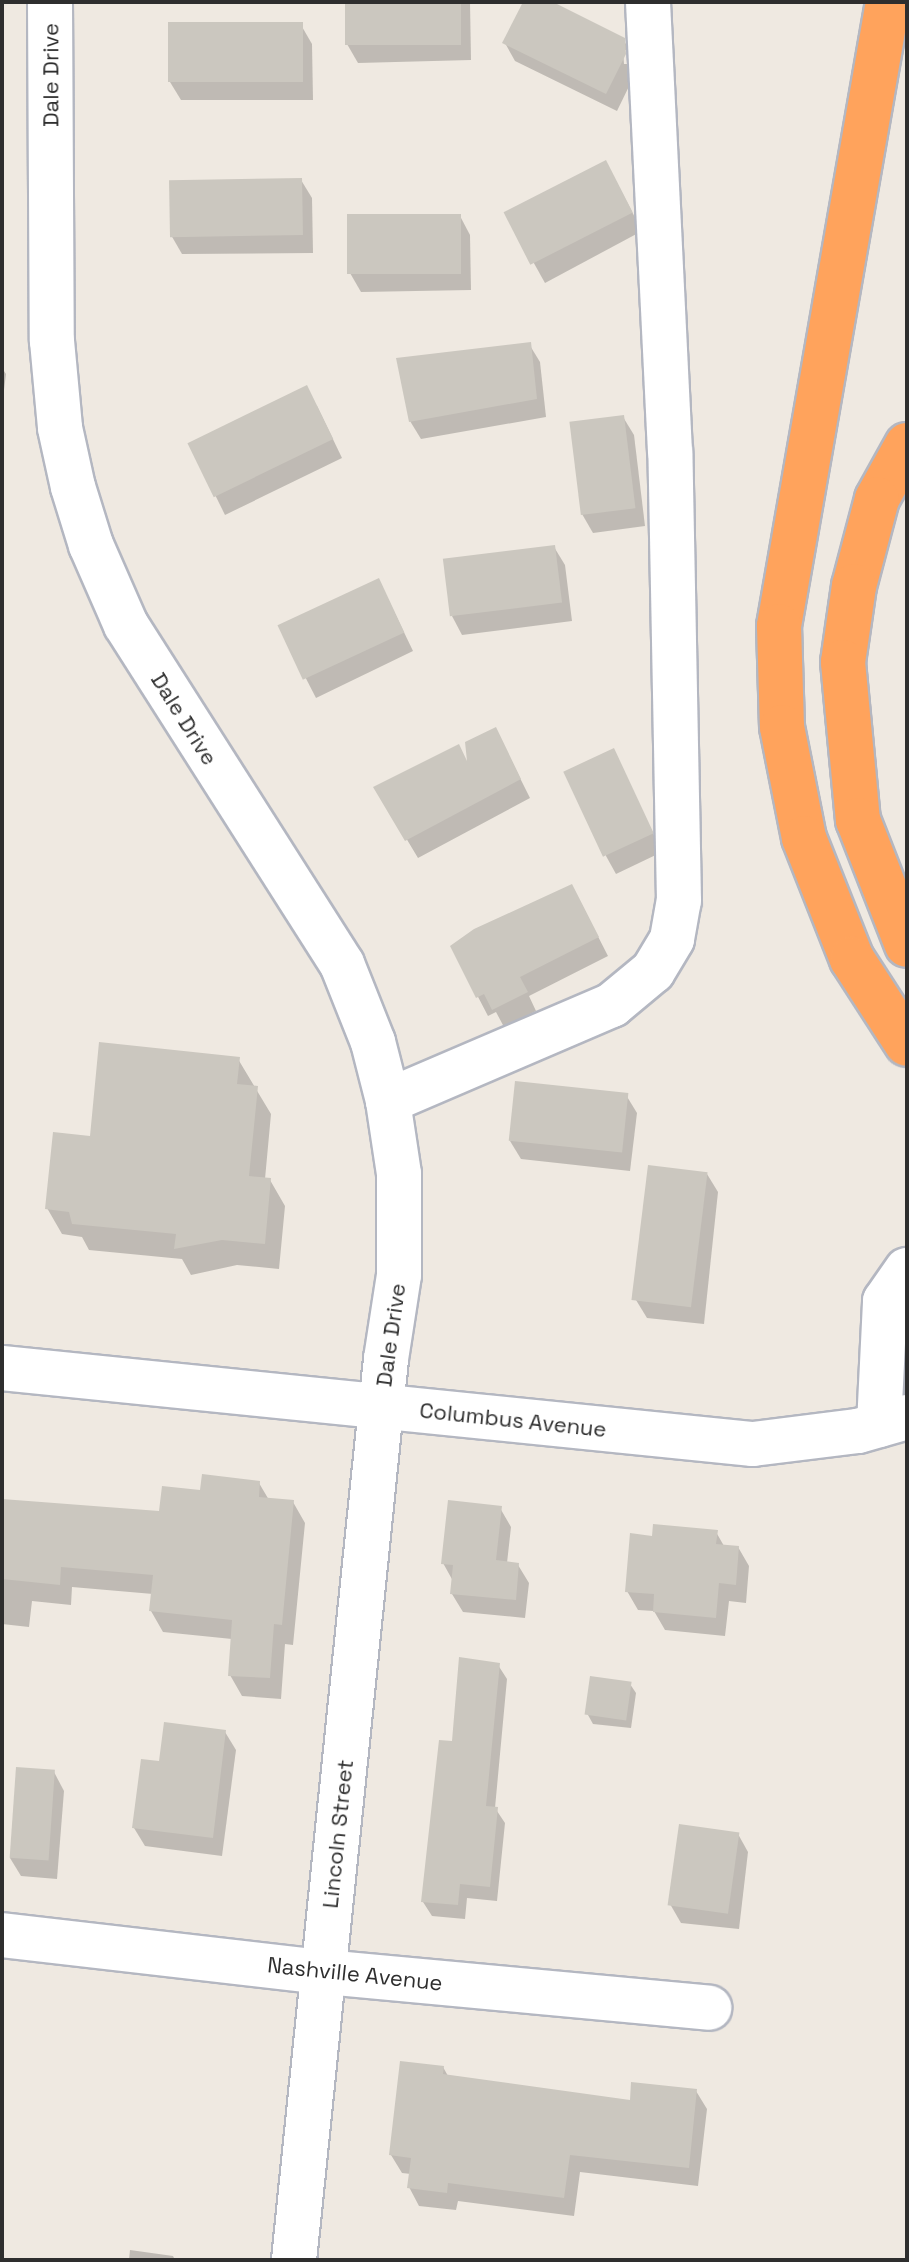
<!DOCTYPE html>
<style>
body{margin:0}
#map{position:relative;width:909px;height:2262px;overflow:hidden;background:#efe9e1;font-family:"Space Grotesk",sans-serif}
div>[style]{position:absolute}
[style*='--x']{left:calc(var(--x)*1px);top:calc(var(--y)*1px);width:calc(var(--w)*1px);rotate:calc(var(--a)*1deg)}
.shadow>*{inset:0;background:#0003}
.building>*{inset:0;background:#cbc7bf;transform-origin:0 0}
.roads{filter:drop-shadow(2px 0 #b4b7c1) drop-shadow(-2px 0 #b4b7c1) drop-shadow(0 2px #b4b7c1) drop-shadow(0 -2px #b4b7c1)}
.minor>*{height:44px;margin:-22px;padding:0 22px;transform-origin:22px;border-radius:22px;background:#fff}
.highway>*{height:44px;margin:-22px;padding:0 22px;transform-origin:22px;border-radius:22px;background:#ffa35c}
span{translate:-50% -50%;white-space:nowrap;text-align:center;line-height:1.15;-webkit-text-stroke:6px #fff;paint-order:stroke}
.street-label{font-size:22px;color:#2e2e2e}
.frame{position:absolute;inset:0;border:4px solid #2e2e2e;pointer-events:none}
</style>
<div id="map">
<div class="shadow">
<div style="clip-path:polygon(347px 2px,470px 2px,471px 60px,358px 63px,347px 44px)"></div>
<div style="clip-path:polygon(evenodd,525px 2px,549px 2px,623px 39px,634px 58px,635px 74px,617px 111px,515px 61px,505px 43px,525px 2px,623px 50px,627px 50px,628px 64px,624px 64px,623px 50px)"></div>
<div style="clip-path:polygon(301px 25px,312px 44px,313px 100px,181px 100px,170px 82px)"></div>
<div style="clip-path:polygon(301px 180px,312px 198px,313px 253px,182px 254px,171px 235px)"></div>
<div style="clip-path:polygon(616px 181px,642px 231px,545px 283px,507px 215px)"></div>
<div style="clip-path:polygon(460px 216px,470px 235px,471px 290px,361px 292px,350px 273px)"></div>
<div style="clip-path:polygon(529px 344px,540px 362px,546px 417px,421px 439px,410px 421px)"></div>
<div style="clip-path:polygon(2px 368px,6px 374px,2px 406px)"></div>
<div style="clip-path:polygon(317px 406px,342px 458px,225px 515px,190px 444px)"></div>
<div style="clip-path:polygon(623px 417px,634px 435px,645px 526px,593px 533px,582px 514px)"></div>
<div style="clip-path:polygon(554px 547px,565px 565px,572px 621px,462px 635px,452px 616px)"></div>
<div style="clip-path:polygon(388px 599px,413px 651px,316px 698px,280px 628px)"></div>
<div style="clip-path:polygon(505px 748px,530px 798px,418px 858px,376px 788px,470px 767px)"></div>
<div style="clip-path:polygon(613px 750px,662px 852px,616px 874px,606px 856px)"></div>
<div style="clip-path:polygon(582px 905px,608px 956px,529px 996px,536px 1011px,504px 1027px,496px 1012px,488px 1016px,452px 947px)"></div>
<div style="clip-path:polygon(238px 1059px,271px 1114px,265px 1179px,270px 1180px,285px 1206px,279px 1269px,237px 1265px,191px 1275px,182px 1259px,89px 1250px,82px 1237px,62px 1234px,47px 1208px,91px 1138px)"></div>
<div style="clip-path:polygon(626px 1095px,637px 1113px,630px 1171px,521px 1159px,510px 1141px)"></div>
<div style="clip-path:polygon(707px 1174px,718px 1192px,704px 1324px,647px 1318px,636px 1300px)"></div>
<div style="clip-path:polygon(259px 1483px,269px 1500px,293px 1502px,305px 1523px,293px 1645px,285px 1644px,281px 1699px,242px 1696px,230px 1675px,232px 1639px,163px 1632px,151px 1611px,153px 1594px,72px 1587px,71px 1605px,32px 1601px,29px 1627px,2px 1624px,2px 1501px,161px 1513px,202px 1492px)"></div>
<div style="clip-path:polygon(500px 1508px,511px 1527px,507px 1563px,518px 1565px,529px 1583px,525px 1618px,463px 1612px,452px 1594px,453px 1581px,443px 1563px)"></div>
<div style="clip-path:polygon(716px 1532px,724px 1546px,738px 1547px,749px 1566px,746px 1603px,729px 1601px,725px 1636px,665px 1630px,654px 1611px,638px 1610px,627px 1591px,654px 1538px)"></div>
<div style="clip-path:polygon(498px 1665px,507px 1679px,495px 1808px,505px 1823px,497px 1901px,467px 1898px,465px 1919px,432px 1916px,423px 1902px,454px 1743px)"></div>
<div style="clip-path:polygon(630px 1684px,636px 1693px,631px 1728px,593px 1724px,588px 1715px)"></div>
<div style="clip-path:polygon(225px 1732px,236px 1750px,222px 1856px,145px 1846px,134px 1828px,161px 1764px)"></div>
<div style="clip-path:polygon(54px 1772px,64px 1791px,57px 1879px,21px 1876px,10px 1858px)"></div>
<div style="clip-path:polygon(738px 1834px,748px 1852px,739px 1929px,681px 1923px,670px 1904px)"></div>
<div style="clip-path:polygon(443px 2067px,448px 2076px,631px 2102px,696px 2091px,707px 2109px,698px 2186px,580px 2172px,574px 2216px,458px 2201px,456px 2210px,419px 2206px,409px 2187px,411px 2174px,402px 2173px,391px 2155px)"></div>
<div style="clip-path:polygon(130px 2250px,173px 2256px,175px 2260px,129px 2260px)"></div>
</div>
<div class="building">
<div style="left:345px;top:2px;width:116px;height:43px"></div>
<div style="clip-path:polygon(523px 2px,553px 2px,625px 38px,626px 54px,606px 94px,502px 43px)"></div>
<div style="left:168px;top:22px;width:135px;height:60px"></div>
<div style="left:606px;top:160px;width:59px;height:115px;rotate:63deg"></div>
<div style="left:302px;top:178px;width:57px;height:133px;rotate:89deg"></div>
<div style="left:347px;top:214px;width:114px;height:60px"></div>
<div style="clip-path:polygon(531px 342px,537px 399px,409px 422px,396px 358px)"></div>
<div style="left:307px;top:385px;width:60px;height:133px;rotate:64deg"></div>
<div style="left:624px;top:415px;width:94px;height:55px;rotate:83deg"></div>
<div style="left:555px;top:545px;width:58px;height:113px;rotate:83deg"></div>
<div style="left:379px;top:578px;width:60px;height:112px;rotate:65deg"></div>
<div style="clip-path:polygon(496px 727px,521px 779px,405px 841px,373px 787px,459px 744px,467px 761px,465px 742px)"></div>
<div style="left:614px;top:748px;width:94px;height:56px;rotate:65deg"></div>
<div style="clip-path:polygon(572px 884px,599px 937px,520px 977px,528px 992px,492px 1010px,484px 994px,476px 998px,450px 946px,474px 929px)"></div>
<div style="clip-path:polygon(99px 1042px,240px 1057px,237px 1084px,258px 1086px,249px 1176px,271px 1178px,265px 1244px,222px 1240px,174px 1249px,176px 1234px,72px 1224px,69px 1212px,45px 1209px,53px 1132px,90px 1136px)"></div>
<div style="left:515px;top:1081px;width:114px;height:60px;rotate:6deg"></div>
<div style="left:648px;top:1165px;width:60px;height:136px;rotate:7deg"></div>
<div style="clip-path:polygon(202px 1474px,260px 1481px,259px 1497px,294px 1500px,282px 1625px,274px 1624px,270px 1678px,228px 1676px,232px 1620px,149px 1611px,153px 1575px,61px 1567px,60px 1585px,2px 1579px,2px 1499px,159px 1511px,162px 1486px,200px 1490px)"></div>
<div style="clip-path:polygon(448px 1500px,502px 1506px,496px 1560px,519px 1563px,516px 1600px,450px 1594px,453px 1565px,441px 1564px)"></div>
<div style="clip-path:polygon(653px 1524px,718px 1530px,716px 1544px,739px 1546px,736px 1585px,719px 1583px,716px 1618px,653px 1612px,654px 1594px,625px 1592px,630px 1533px,652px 1536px)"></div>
<div style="clip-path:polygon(459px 1657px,500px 1663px,486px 1806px,498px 1807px,490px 1887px,460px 1884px,458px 1905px,421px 1902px,439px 1740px,452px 1741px)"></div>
<div style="left:590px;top:1676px;width:42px;height:39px;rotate:8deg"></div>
<div style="clip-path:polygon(164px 1722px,226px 1730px,213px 1838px,132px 1828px,141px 1759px,159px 1761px)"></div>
<div style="left:16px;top:1767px;width:39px;height:91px;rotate:4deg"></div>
<div style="left:679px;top:1824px;width:61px;height:82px;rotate:8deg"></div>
<div style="clip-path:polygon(400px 2061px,444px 2066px,443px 2074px,630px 2100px,631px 2082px,697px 2089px,689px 2168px,570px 2155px,564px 2198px,448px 2183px,447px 2193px,407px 2188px,411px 2158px,389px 2155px)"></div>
</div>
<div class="roads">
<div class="minor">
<div style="--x:50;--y:2;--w:339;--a:89.7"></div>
<div style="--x:52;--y:341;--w:87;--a:84.7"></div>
<div style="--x:60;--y:428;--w:60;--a:77.6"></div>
<div style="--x:73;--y:487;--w:61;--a:72.8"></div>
<div style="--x:91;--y:545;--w:87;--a:66.4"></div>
<div style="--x:126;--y:625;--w:402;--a:57.5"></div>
<div style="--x:342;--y:964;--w:84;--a:68.3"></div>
<div style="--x:373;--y:1042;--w:61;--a:75.7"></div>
<div style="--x:388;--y:1101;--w:74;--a:81.4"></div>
<div style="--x:399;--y:1174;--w:101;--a:90"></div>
<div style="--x:399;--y:1275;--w:85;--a:98.8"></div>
<div style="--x:386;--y:1359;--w:906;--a:95.83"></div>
<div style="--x:388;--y:1101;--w:244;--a:-23.2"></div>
<div style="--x:612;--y:1005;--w:53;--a:-39.7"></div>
<div style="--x:653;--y:971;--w:37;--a:-59"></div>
<div style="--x:672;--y:939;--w:39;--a:-80"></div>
<div style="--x:679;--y:901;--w:449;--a:-91.1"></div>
<div style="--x:670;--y:452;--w:451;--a:-92.8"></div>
<div style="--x:2;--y:1368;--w:755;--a:5.78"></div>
<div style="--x:753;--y:1444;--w:106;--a:-7.1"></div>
<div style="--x:858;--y:1431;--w:51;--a:-15.9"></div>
<div style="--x:879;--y:1425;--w:124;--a:-87.2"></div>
<div style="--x:885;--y:1301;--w:38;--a:-55"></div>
<div style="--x:2;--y:1935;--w:324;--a:6.6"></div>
<div style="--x:324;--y:1972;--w:387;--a:5.3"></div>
</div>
<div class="highway">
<div style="--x:888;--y:2;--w:633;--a:99.91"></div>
<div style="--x:779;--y:626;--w:101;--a:88.3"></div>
<div style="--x:782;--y:727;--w:113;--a:78.8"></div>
<div style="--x:804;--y:838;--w:130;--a:68.4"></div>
<div style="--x:852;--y:959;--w:101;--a:57.1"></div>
<div style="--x:907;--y:445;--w:62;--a:119.1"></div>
<div style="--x:877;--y:499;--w:90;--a:104.8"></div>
<div style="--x:854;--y:586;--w:77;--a:98.2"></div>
<div style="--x:843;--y:662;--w:159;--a:84.6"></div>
<div style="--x:858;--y:820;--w:134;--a:68.6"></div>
</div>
</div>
<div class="street-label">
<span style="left:51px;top:75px;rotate:-90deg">Dale Drive</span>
<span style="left:184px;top:719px;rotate:58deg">Dale Drive</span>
<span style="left:391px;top:1335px;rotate:-82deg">Dale Drive</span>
<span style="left:513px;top:1420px;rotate:6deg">Columbus Avenue</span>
<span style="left:338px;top:1834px;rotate:-84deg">Lincoln Street</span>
<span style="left:355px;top:1974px;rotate:6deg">Nashville Avenue</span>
</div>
<div class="frame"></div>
</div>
